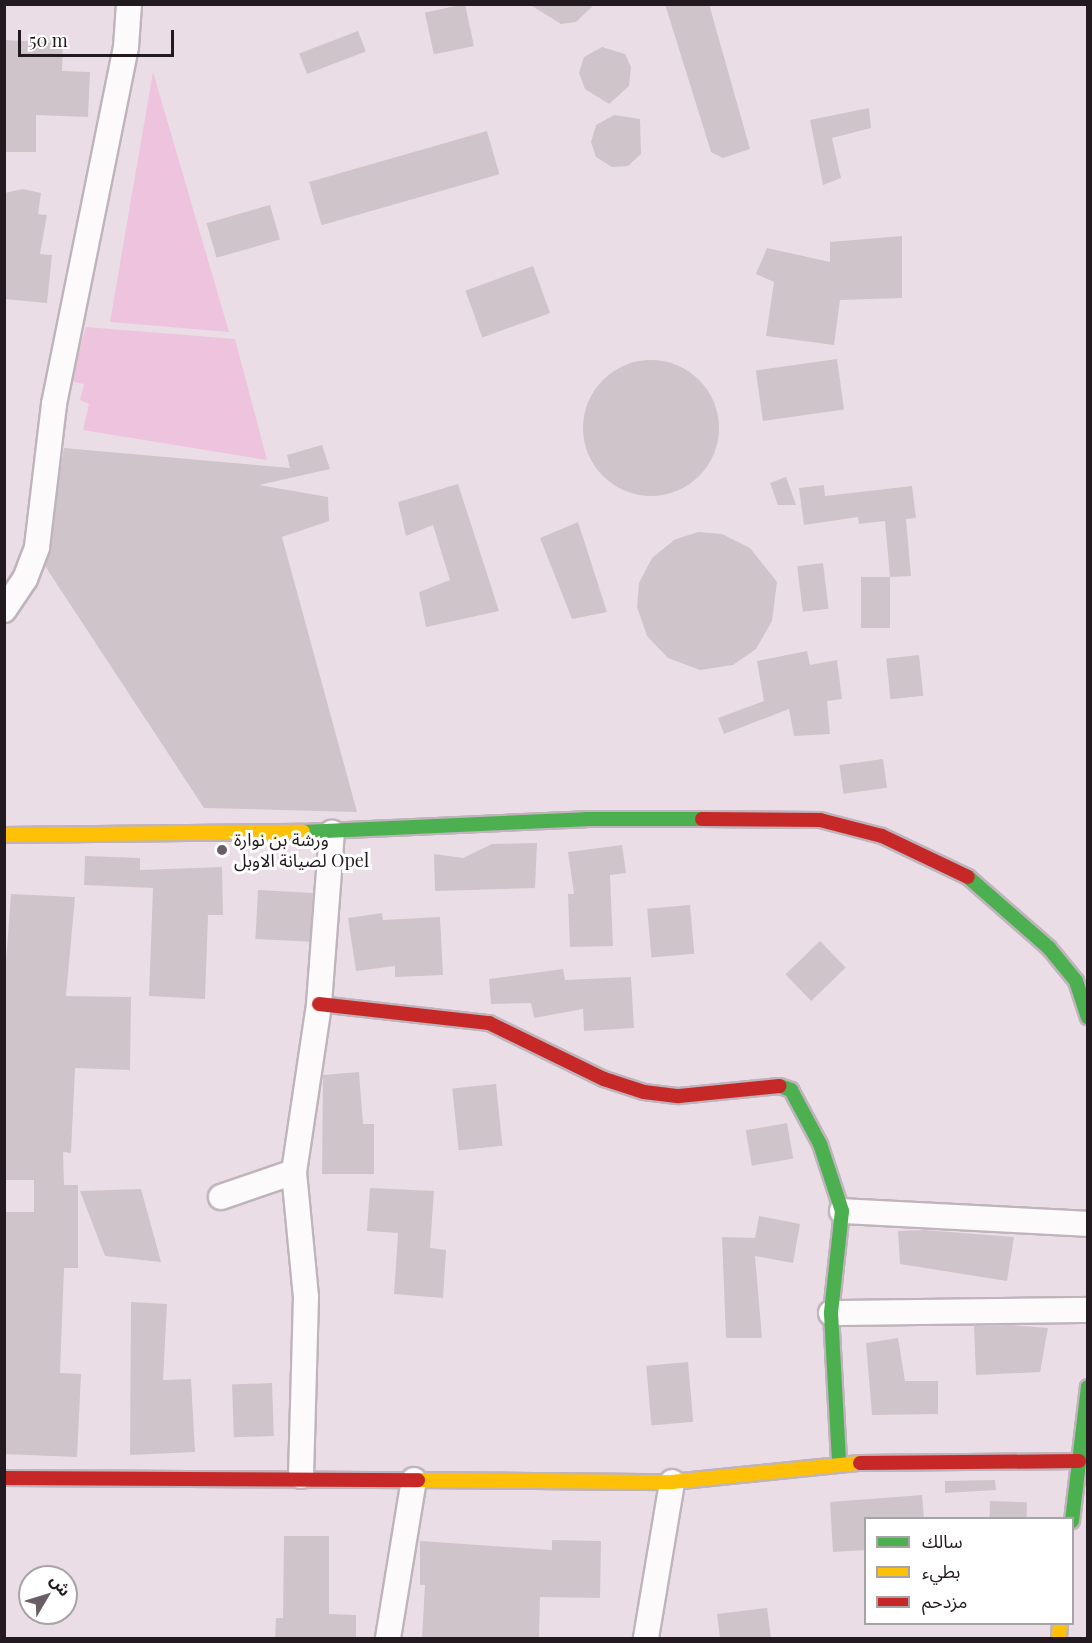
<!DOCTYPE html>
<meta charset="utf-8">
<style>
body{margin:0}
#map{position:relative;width:1092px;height:1643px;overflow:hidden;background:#ebdde6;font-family:"Playfair Display","Noto Sans Arabic",serif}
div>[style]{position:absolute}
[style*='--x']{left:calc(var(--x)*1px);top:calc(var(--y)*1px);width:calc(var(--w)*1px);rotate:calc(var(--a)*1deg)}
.green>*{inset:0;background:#edc3de}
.building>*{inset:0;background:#d0c4cb;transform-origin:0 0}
.round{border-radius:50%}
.roads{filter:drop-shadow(2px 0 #bfb4bb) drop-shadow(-2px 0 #bfb4bb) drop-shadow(0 2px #bfb4bb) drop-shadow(0 -2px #bfb4bb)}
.street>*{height:24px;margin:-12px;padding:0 12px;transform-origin:12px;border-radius:12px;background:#fcfafb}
.fast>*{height:14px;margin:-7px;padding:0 7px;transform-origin:7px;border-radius:7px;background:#4caf50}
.slow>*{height:14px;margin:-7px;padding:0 7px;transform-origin:7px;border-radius:7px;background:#ffc107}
.jam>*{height:14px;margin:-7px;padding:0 7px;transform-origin:7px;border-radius:7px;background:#c62828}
.dots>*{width:16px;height:16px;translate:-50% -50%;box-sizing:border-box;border:3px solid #fff;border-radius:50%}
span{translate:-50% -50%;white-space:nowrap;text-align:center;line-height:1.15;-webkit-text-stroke:6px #fff;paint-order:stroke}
.poi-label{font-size:18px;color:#231a20}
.left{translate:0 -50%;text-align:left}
.frame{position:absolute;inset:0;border:6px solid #231a20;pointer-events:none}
.legend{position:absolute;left:864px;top:1517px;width:210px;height:108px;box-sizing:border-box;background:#fff;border:2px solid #a7a3a6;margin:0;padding:8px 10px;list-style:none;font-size:18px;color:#231a20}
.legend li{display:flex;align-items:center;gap:12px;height:30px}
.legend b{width:30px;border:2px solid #a7a3a6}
.north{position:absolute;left:18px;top:1565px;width:60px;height:60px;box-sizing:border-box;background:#fff;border:2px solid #a7a3a6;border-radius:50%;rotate:52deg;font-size:16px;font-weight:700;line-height:24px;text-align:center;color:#231a20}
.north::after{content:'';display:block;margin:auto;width:21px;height:27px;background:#695e65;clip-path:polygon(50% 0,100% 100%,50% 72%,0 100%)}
.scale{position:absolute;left:18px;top:30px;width:156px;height:27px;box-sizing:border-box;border:3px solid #231a20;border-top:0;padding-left:8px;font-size:18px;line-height:21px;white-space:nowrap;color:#231a20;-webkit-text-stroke:4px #fff;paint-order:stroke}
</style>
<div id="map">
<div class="green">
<div style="clip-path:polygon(153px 72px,229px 332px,110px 322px)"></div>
<div style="clip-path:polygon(86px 327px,235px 339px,267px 460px,83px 430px,89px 404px,80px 400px,84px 384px,70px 381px)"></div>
</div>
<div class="building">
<div style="left:465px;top:4px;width:43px;height:41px;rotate:78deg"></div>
<div style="clip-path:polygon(529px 4px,595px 4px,576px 22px,561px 24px)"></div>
<div style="clip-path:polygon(665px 4px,709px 4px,750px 149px,723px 158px,711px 152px)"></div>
<div style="left:358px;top:31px;width:22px;height:63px;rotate:69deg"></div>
<div style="clip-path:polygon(4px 40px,63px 43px,62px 71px,90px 72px,88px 117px,36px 115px,36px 152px,4px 152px)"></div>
<div style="clip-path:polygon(602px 47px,625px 54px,631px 67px,629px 86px,609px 104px,585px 89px,579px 73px,584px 57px)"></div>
<div style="clip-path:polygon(869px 108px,871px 128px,832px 138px,841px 178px,823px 185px,810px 120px)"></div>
<div style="clip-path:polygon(614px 115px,640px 119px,641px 154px,628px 166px,612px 167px,596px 157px,591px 142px,596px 125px)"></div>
<div style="left:487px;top:131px;width:45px;height:185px;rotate:74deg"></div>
<div style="clip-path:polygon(23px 189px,41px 193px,38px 214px,47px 215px,40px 254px,52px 255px,47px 303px,4px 299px,4px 193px)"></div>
<div style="left:270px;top:205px;width:36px;height:66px;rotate:74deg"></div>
<div style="clip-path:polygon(902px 236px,902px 298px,840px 300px,834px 345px,766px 336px,774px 282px,756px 274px,767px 248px,830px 262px,830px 242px)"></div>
<div style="left:533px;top:266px;width:50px;height:72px;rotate:70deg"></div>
<div style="left:837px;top:359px;width:51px;height:82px;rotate:82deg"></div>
<div class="round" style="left:583px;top:360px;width:136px;height:136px"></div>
<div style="clip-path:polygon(322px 445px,330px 469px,259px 485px,328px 497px,329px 521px,282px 537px,357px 812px,204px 808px,45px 566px,64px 448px,290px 468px,287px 455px)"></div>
<div style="clip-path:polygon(786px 477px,796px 505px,778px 505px,770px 483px)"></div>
<div style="clip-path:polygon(458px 484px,499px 611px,426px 627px,419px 592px,450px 580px,433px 525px,406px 536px,398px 502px)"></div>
<div style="clip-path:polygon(824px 485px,825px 496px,912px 486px,916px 518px,906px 519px,911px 576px,890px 577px,885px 521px,859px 524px,858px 517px,804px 525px,799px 488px)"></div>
<div style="clip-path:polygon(578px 522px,607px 612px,572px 619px,540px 538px)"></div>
<div style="clip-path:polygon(698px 532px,722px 534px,750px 548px,777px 582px,772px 621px,756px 649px,733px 665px,700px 670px,668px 658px,647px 636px,637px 607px,639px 583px,652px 558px,674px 540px)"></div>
<div style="left:823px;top:563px;width:46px;height:26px;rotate:83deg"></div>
<div style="left:890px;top:577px;width:51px;height:29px;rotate:90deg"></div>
<div style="clip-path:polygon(807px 651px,810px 665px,837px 660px,842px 699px,827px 701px,830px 734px,794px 736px,789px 709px,724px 734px,718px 718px,764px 701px,757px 661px)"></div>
<div style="left:919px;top:655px;width:41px;height:33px;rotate:84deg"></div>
<div style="left:883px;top:759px;width:29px;height:44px;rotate:82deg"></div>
<div style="clip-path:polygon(537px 843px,535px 888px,435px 891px,434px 854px,463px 858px,492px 844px)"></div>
<div style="clip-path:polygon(622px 845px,626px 873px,610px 875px,613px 946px,570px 947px,568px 894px,574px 894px,568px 852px)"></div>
<div style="clip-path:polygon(85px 856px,140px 858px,140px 870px,222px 867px,223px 915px,208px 915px,205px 999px,149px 996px,153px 888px,84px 885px)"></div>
<div style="left:258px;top:890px;width:55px;height:49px;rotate:3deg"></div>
<div style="clip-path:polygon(11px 894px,75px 897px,66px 996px,131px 997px,130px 1070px,75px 1068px,71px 1153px,63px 1152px,64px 1185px,78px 1185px,78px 1268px,64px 1268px,60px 1373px,81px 1374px,77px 1457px,4px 1454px,4px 1212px,34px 1212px,34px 1180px,4px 1180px,4px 988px)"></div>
<div style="left:690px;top:905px;width:49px;height:43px;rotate:85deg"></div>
<div style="clip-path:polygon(382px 913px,383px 920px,440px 917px,443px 975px,395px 977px,395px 966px,356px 971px,348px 918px)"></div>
<div style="left:820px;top:941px;width:37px;height:48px;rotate:46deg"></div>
<div style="clip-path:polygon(563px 969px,565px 980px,631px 977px,634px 1028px,584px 1031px,583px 1009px,534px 1018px,531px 1003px,491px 1004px,489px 979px)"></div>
<div style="clip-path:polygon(359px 1072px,363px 1124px,374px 1124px,374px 1174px,322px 1174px,323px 1075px)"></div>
<div style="left:496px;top:1084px;width:62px;height:44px;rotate:84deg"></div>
<div style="left:787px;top:1123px;width:36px;height:42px;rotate:80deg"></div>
<div style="clip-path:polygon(370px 1188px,434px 1191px,430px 1248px,446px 1250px,443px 1298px,394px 1294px,398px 1233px,367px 1231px)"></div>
<div style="clip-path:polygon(141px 1189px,161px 1262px,105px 1256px,80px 1191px)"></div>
<div style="clip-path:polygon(759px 1216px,800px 1224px,793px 1263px,755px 1256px,762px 1338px,726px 1338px,722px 1237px,755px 1238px)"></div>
<div style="clip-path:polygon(924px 1230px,1014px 1237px,1007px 1281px,900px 1264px,898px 1231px)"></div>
<div style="clip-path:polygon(131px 1302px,167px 1304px,163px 1380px,191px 1379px,195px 1452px,130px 1455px)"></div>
<div style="clip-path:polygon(1011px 1325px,1048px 1328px,1040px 1372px,976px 1375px,974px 1326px)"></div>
<div style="clip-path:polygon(898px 1338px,905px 1381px,938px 1381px,938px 1414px,872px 1415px,866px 1343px)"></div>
<div style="left:688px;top:1362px;width:60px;height:42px;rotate:85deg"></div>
<div style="left:272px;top:1383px;width:53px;height:40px;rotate:88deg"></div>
<div style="clip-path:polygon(995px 1480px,996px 1490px,945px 1493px,945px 1481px)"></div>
<div style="clip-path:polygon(922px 1495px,924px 1518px,866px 1518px,866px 1550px,833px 1552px,830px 1502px)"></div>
<div style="left:990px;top:1501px;width:37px;height:17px;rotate:2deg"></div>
<div style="clip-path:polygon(284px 1536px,329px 1536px,329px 1614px,356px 1615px,356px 1638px,275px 1638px,276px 1618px,283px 1618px)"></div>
<div style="clip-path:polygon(552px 1540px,601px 1541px,600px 1598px,540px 1597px,539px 1638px,422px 1638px,425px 1585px,420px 1585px,420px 1541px,552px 1550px)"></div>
<div style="clip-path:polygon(767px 1608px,771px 1638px,720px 1638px,717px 1614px)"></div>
</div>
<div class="roads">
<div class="street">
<div style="--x:4;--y:610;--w:37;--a:-56"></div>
<div style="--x:25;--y:579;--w:34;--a:-69"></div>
<div style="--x:37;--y:547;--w:144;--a:-83.2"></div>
<div style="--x:54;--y:404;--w:364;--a:-78.6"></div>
<div style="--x:126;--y:47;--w:43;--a:-86"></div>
<div style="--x:221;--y:1197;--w:77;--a:-18.9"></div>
<div style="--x:842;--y:1211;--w:246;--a:3"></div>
<div style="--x:831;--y:1313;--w:257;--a:-0.7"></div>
<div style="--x:301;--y:1476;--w:179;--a:-88.4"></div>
<div style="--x:306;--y:1297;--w:126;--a:-95.5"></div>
<div style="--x:294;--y:1172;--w:170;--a:-81.5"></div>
<div style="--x:319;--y:1004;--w:172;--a:-85.7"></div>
<div style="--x:388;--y:1638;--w:160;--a:-80.7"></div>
<div style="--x:646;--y:1638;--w:158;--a:-80.5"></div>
</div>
<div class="fast">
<div style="--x:303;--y:832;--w:283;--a:-2.6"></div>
<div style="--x:586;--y:819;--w:116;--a:0"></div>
<div style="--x:968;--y:877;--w:108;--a:41.2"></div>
<div style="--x:1049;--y:948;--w:43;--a:50.7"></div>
<div style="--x:1076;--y:981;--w:38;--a:72"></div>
<div style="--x:780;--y:1086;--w:12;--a:20"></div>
<div style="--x:791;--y:1090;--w:61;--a:61.8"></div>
<div style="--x:820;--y:1144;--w:71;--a:71.8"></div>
<div style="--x:842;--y:1211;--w:103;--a:96.2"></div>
<div style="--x:831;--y:1313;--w:150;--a:86.9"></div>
<div style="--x:1072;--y:1521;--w:135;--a:-83.2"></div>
</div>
<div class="slow">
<div style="--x:4;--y:835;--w:299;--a:-0.6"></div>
<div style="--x:418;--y:1480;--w:254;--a:0.5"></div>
<div style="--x:672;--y:1482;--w:189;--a:-5.8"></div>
<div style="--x:1059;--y:1638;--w:14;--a:-86"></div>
</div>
<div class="jam">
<div style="--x:702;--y:819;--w:118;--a:0.5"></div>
<div style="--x:820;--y:820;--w:64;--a:14.5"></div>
<div style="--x:882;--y:836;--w:95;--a:25.5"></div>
<div style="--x:319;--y:1004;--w:171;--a:6.4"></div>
<div style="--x:489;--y:1023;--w:128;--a:26"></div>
<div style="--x:604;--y:1079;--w:42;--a:18"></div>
<div style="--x:644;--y:1092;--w:35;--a:7"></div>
<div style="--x:679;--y:1096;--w:101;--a:-5.7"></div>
<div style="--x:860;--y:1463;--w:219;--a:-0.5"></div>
<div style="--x:4;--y:1478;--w:414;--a:0.3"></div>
</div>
</div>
<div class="dots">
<div style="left:222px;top:850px;background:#695e65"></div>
</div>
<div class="poi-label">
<span class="left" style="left:234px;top:850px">ورشة بن نوارة<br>لصيانة الاوبل Opel</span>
</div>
<div class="frame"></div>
<ul class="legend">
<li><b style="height:8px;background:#4caf50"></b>سالك</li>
<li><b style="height:8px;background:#ffc107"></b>بطيء</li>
<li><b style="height:8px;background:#c62828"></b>مزدحم</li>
</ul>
<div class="north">ش</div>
<div class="scale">50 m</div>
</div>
